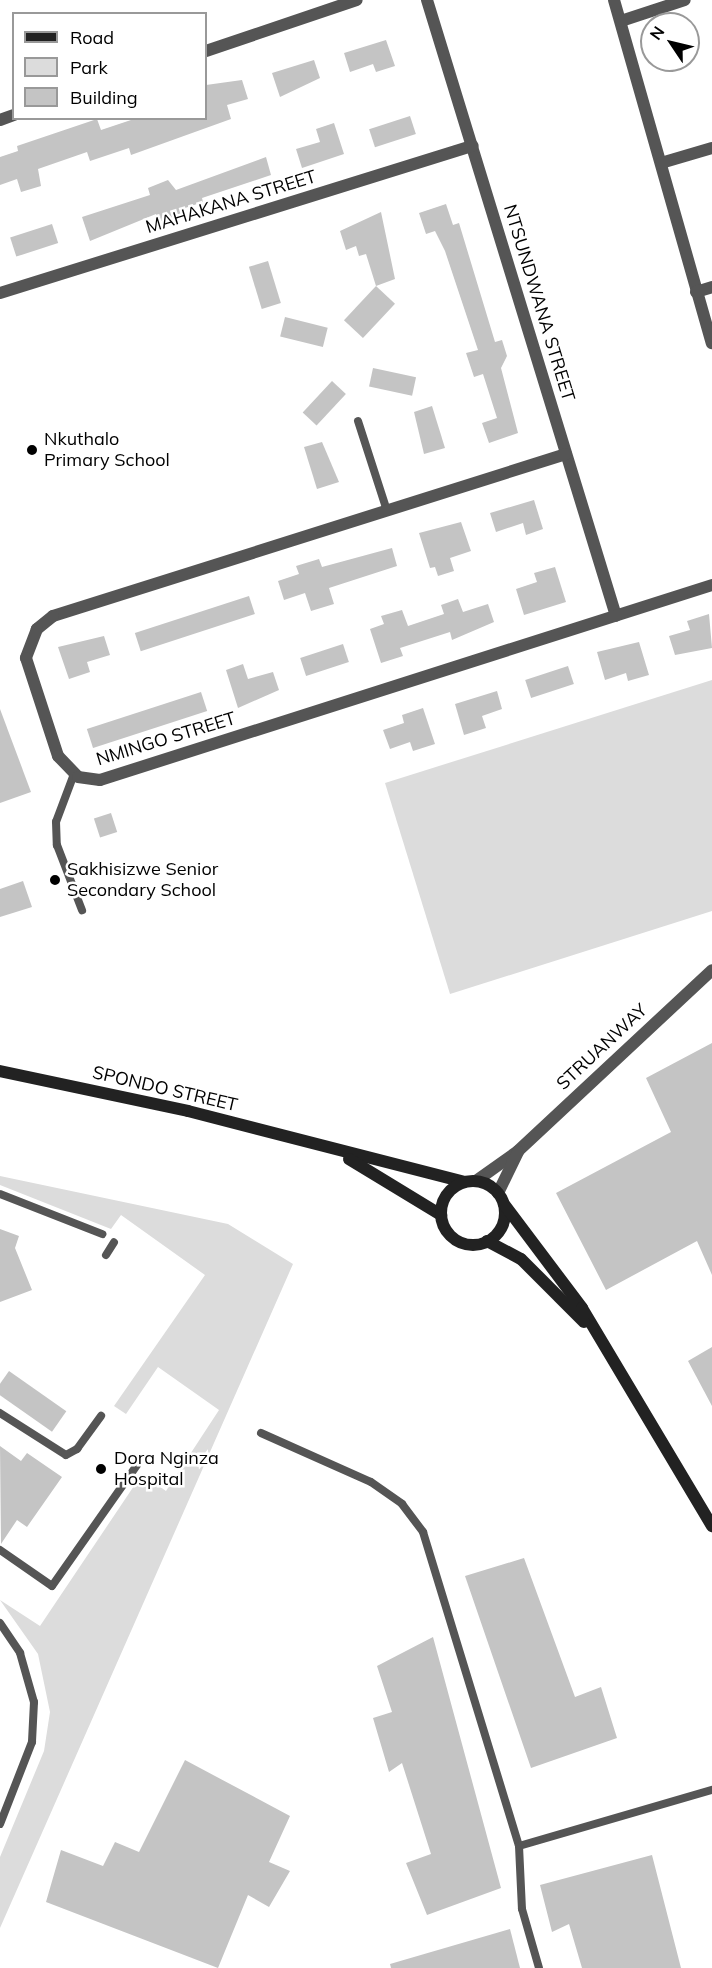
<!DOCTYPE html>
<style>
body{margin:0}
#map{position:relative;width:712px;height:1968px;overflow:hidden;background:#fff;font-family:Mulish,sans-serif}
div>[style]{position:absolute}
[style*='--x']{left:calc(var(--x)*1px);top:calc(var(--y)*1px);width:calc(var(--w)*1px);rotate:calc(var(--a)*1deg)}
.green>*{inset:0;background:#dcdcdc}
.building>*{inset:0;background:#c4c4c4;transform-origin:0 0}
.service>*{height:8px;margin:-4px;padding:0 4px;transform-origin:4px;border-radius:4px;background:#555}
.minor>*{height:12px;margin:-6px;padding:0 6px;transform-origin:6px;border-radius:6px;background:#555}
.tertiary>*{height:12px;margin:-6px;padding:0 6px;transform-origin:6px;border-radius:6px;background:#555}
.secondary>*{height:12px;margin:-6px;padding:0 6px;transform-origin:6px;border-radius:6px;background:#222}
.secondary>.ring{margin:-6px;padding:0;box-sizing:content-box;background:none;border:12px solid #222;border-radius:50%}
.dots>*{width:16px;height:16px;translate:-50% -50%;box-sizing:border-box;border:3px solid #fff;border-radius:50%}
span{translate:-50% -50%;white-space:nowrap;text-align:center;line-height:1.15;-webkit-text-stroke:5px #fff;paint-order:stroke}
.street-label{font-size:18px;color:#000}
.poi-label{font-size:18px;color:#000}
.left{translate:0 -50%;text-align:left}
.legend{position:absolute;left:12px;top:12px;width:195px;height:108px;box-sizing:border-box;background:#fff;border:2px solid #999;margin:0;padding:8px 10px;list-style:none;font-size:18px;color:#000}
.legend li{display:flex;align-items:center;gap:12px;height:30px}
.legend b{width:30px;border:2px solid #999}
.north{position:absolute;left:640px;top:12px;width:60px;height:60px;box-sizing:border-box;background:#fff;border:2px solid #999;border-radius:50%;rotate:305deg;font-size:16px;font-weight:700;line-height:24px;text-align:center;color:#000}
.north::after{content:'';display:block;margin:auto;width:21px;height:27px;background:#000;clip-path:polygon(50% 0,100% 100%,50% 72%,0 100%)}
</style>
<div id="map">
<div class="green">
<div style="clip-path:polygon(712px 680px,712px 911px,450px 994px,385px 783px)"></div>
<div style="clip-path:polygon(0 1176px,228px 1224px,293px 1264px,0 1928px,0 1857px,44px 1751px,50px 1712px,38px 1654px,0 1600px,40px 1626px,142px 1474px,166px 1491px,219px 1410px,158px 1367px,126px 1414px,114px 1406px,205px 1275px,121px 1215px,111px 1229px,0 1185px)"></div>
</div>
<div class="building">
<div style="clip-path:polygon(386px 40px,395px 66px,376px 72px,373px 64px,350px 72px,344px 53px)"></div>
<div style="clip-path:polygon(314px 60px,320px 78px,280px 97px,272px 73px)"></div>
<div style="clip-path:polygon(242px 80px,248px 99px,227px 105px,231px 119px,131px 155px,129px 148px,90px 161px,87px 152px,38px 169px,41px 186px,21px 192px,17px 179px,0 185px,0 157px,18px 151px,17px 146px,97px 119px,101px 130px,137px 118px,206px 118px,206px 85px)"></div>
<div style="left:410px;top:116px;width:19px;height:43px;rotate:72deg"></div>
<div style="clip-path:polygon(334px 123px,344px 154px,302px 168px,296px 149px,320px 142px,316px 129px)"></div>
<div style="clip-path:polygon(266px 157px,271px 175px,202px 198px,203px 202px,182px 209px,184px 214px,158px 222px,156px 214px,90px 241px,82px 217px,150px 195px,148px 188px,168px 180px,176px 190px)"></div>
<div style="clip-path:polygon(446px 204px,453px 225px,459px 223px,495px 342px,502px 340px,507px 356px,501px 368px,518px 433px,489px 443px,482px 423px,497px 418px,483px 374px,474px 377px,466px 353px,478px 350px,445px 251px,435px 231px,426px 234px,419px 213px)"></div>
<div style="clip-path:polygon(381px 212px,395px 279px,376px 286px,366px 254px,359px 256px,356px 246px,346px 250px,340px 231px)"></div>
<div style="left:52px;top:224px;width:20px;height:44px;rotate:72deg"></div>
<div style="left:268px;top:261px;width:44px;height:20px;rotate:73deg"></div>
<div style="left:376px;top:286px;width:26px;height:47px;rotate:43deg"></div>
<div style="left:285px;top:317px;width:44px;height:20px;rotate:14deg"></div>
<div style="left:373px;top:368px;width:44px;height:19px;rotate:12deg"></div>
<div style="left:332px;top:381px;width:19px;height:43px;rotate:43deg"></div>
<div style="clip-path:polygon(432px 406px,445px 448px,424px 454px,414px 412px)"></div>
<div style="clip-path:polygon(322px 442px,339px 482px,317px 489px,304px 447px)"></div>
<div style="clip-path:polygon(534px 500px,543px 529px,526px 535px,523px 523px,496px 532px,490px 513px)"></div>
<div style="clip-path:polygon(461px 522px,471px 551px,450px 558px,454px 571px,438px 576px,435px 567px,430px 568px,419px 533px)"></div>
<div style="clip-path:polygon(392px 548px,397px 566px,329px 588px,334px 604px,311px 611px,305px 593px,284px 600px,278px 581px,299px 574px,296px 566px,319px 559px,322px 567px)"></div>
<div style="clip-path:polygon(555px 567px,566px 602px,524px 615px,516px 589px,537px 582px,534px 573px)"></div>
<div style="left:249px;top:596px;width:19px;height:120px;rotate:72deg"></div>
<div style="clip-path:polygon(458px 599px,463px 612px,488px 604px,494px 622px,452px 640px,450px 632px,400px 648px,403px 656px,381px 663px,370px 629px,384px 624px,381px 616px,402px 610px,408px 626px,444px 614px,441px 605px)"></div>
<div style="clip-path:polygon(709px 614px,712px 648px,675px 655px,669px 636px,690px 630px,687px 621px)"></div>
<div style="clip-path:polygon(104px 636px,110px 655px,87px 662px,90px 672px,69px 679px,58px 647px)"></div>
<div style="clip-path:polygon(639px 642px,649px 675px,628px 681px,626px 673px,605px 680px,597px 652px)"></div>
<div style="left:343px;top:644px;width:19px;height:45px;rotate:72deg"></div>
<div style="clip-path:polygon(243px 664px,248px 679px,273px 672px,279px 690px,238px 708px,226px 670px)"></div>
<div style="left:568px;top:666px;width:19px;height:45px;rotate:72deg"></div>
<div style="clip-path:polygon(497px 691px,502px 709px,482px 716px,486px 728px,464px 735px,455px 704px)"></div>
<div style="left:201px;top:692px;width:20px;height:120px;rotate:72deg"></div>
<div style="clip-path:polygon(423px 708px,435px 744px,413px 751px,410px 742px,390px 749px,383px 730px,404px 723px,402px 715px)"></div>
<div style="clip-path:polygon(0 709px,31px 792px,0 803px)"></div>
<div style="left:111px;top:813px;width:20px;height:18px;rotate:72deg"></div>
<div style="clip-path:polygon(23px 881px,32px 907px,0 917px,0 889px)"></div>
<div style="clip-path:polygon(712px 1043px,712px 1275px,697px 1241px,606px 1290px,556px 1193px,671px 1132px,646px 1078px)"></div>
<div style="clip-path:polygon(0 1229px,19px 1236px,15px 1248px,32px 1290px,0 1302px)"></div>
<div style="clip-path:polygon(712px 1347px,712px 1406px,688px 1361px)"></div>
<div style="left:9px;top:1371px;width:70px;height:25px;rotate:35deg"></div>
<div style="clip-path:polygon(0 1446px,21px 1461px,27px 1453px,62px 1477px,27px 1527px,17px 1520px,1px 1544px)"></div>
<div style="clip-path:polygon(524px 1558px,575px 1697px,601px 1687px,617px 1738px,531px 1768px,465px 1576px)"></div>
<div style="clip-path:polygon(433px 1637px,501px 1888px,427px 1915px,406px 1863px,431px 1854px,402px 1763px,389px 1772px,373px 1718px,392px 1712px,377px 1666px)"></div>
<div style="clip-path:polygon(185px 1760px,290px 1816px,269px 1862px,290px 1871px,269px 1907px,248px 1895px,218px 1968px,46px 1902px,61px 1850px,103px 1866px,115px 1842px,139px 1852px)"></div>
<div style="clip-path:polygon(652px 1855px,681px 1968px,582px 1968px,569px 1924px,552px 1932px,540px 1885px)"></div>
<div style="clip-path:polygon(510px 1929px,520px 1968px,391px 1968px,390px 1964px)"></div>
</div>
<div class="service">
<div style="--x:358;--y:421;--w:95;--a:72.1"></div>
<div style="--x:74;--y:774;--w:51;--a:110.6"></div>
<div style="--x:56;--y:822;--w:23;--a:88"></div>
<div style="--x:57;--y:845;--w:70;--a:69"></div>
<div style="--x:0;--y:1194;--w:110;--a:21.4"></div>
<div style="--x:106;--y:1255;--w:15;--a:-58"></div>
<div style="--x:0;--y:1413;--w:78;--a:32.5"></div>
<div style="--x:66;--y:1455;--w:13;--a:-29"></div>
<div style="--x:77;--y:1449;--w:41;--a:-54"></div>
<div style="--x:261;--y:1433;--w:120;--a:24"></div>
<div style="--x:371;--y:1482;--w:38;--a:35"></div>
<div style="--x:402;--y:1504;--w:35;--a:53"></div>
<div style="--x:423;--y:1532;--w:328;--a:73"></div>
<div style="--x:519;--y:1846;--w:63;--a:87.3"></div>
<div style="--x:522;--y:1909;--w:61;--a:73.9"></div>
<div style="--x:0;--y:1550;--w:63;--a:34.7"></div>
<div style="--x:52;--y:1586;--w:148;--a:-54.9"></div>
<div style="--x:0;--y:1623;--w:36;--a:56"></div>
<div style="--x:20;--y:1653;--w:51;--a:74.1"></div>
<div style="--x:34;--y:1702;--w:40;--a:92.9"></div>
<div style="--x:32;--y:1742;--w:88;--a:111.3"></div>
<div style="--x:519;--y:1846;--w:201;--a:-16.2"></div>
</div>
<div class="minor">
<div style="--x:427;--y:0;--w:644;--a:72.94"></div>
<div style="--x:614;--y:0;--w:357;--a:74.1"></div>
<div style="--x:621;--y:21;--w:67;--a:-18.2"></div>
<div style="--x:206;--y:51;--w:159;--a:-18.7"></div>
<div style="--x:0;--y:120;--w:15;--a:-20"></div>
<div style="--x:661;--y:163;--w:53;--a:-16.4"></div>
<div style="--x:696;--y:292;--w:17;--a:-17"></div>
<div style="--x:0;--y:293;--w:495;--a:-17.3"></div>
<div style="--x:566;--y:454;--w:538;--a:162.47"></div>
<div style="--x:53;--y:616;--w:21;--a:141"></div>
<div style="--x:37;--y:629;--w:31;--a:111"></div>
<div style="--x:26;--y:658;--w:103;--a:71.9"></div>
<div style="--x:58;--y:756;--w:29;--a:46"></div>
<div style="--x:78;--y:777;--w:22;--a:8"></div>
<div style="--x:100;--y:780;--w:642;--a:-17.67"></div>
</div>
<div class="tertiary">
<div style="--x:476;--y:1181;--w:52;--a:-35.5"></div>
<div style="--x:518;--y:1151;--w:265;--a:-43"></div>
<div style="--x:498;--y:1193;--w:46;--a:-64"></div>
</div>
<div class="secondary">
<div style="--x:0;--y:1071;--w:192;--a:12"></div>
<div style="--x:188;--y:1111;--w:285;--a:14.4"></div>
<div style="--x:349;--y:1159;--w:108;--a:31.3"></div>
<div class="ring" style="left:441px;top:1181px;width:52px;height:52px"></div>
<div style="--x:504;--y:1204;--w:130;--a:53.1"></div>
<div style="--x:582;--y:1308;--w:254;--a:59.2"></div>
<div style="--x:487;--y:1241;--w:38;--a:28"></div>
<div style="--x:521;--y:1259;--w:89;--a:45"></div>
</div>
<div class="dots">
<div style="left:32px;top:450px;background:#000"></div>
<div style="left:55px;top:880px;background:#000"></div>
<div style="left:101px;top:1469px;background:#000"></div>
</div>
<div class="street-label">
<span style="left:231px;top:202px;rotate:-17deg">MAHAKANA STREET</span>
<span style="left:539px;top:303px;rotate:73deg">NTSUNDWANA STREET</span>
<span style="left:166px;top:739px;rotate:-17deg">NMINGO STREET</span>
<span style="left:602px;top:1047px;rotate:-43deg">STRUANWAY</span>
<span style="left:165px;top:1089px;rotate:13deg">SPONDO STREET</span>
</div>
<div class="poi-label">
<span class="left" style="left:44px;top:450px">Nkuthalo<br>Primary School</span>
<span class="left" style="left:67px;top:880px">Sakhisizwe Senior<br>Secondary School</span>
<span class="left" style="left:114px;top:1469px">Dora Nginza<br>Hospital</span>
</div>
<ul class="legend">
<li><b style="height:8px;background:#222"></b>Road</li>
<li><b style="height:16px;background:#dcdcdc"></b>Park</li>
<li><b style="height:16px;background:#c4c4c4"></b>Building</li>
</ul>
<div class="north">N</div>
</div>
